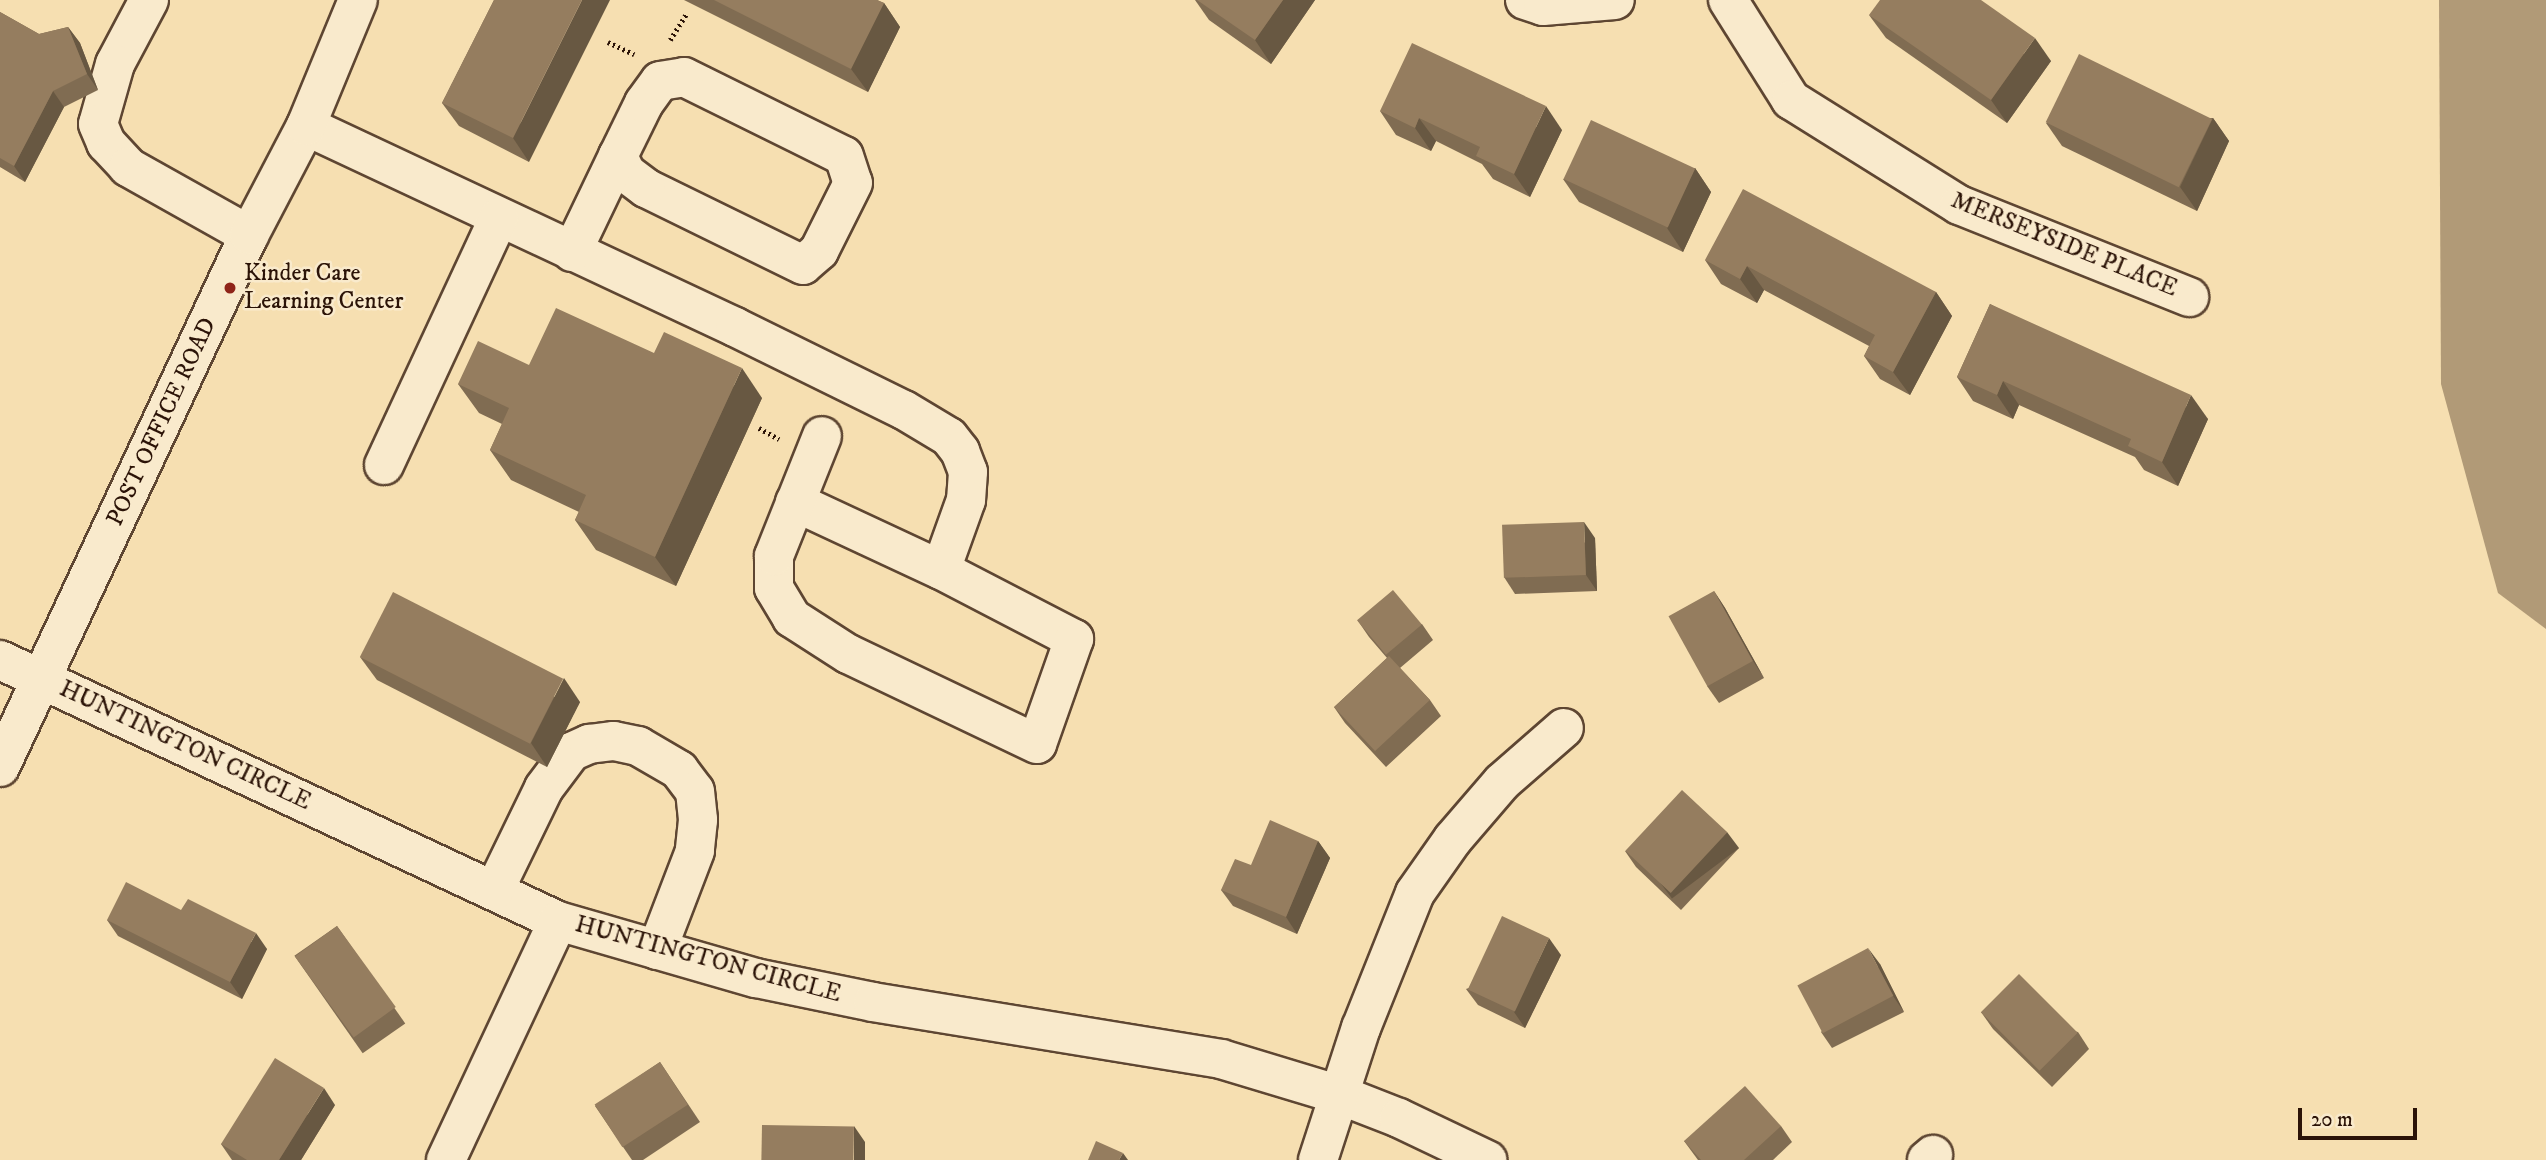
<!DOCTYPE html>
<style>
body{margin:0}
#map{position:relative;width:2546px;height:1160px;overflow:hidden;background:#f6dfb1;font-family:"IM FELL DW Pica",serif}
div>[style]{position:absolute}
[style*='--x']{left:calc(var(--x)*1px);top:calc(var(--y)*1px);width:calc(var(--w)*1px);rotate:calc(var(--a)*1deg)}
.water>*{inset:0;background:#b19a77}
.path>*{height:4.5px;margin-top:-2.25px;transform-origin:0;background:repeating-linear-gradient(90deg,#2b1307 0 2px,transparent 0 5.5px)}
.roads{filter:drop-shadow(2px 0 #5e4632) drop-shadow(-2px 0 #5e4632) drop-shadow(0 2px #5e4632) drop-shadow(0 -2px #5e4632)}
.minor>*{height:38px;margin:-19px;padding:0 19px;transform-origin:19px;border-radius:19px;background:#f9eacc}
.wall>*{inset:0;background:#806c52;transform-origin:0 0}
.shaded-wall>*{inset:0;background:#685842;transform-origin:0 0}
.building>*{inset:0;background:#957d5f;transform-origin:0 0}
.dots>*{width:19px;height:19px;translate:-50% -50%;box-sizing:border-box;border:4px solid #f9eacc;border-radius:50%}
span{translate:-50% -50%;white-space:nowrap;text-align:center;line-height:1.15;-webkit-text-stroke:5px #f9eacc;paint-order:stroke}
.street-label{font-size:24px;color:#2b1307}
.poi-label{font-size:24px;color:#2b1307}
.left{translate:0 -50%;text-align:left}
.scale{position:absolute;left:2298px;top:1108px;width:119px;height:32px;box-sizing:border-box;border:4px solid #2b1307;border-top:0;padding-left:9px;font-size:21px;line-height:24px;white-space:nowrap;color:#2b1307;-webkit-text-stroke:5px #f9eacc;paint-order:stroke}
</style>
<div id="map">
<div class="water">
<div style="clip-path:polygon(2439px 0,2546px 0,2546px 629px,2498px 593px,2441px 384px)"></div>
</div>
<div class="path">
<div style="--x:670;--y:40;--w:31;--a:-58"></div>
<div style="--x:608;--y:42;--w:29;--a:25"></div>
<div style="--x:759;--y:428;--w:23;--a:29"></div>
</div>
<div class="roads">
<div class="minor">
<div style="--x:149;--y:0;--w:72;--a:118"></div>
<div style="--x:115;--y:64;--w:62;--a:105.8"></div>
<div style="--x:98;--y:124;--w:21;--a:67"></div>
<div style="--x:106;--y:143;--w:33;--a:47"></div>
<div style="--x:128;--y:167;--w:139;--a:29.3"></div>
<div style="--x:1525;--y:0;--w:19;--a:18"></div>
<div style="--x:1543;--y:6;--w:72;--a:-4.8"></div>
<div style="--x:1728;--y:0;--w:118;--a:57.8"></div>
<div style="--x:1791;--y:100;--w:198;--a:32"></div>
<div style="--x:1959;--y:205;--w:248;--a:21.8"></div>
<div style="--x:684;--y:77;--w:178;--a:26.3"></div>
<div style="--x:844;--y:156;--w:28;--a:72"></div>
<div style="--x:853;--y:183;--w:76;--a:116.6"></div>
<div style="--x:819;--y:251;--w:21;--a:139"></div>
<div style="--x:803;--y:265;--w:175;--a:-153.9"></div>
<div style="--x:646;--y:188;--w:25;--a:-143"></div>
<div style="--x:626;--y:173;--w:19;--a:-115"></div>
<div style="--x:618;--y:156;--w:59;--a:-63.9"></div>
<div style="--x:644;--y:103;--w:27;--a:-54"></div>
<div style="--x:660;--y:81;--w:24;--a:-9"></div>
<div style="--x:306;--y:126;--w:474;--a:25.1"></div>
<div style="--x:735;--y:327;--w:188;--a:26.2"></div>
<div style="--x:904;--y:410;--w:52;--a:31"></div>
<div style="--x:949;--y:437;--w:18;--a:52"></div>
<div style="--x:960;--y:451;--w:22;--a:69"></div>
<div style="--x:968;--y:472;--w:28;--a:94"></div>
<div style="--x:966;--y:500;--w:74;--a:109.7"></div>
<div style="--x:572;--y:252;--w:106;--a:-64.4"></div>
<div style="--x:384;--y:465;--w:273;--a:-65.1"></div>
<div style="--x:795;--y:502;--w:161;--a:25"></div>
<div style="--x:941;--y:570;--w:150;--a:27.4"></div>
<div style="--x:1074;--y:639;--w:111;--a:109.4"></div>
<div style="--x:1037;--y:744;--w:209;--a:-154.5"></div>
<div style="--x:848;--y:654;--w:67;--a:-147.3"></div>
<div style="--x:792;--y:618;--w:35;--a:-121"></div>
<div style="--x:774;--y:588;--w:32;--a:-90"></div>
<div style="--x:774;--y:556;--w:129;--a:-68.2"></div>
<div style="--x:0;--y:660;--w:616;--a:25.07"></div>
<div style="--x:558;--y:921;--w:206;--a:16.1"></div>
<div style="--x:756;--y:978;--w:119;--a:11.6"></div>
<div style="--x:873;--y:1002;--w:353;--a:9.3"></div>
<div style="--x:1221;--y:1059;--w:124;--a:16.8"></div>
<div style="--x:1340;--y:1095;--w:63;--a:21.3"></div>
<div style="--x:1399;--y:1118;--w:98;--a:25.5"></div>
<div style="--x:0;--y:767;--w:587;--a:-64.92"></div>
<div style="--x:249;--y:235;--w:123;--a:-62.4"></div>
<div style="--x:306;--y:126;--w:136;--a:-67.6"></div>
<div style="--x:494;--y:891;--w:114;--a:-64.1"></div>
<div style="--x:544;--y:788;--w:45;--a:-53.1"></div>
<div style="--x:571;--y:752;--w:20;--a:-24"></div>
<div style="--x:589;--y:744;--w:25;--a:-7"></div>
<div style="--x:614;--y:741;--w:25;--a:12"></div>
<div style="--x:638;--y:746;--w:48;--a:30.3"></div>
<div style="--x:679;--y:770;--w:26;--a:53"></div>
<div style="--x:695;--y:791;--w:29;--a:84"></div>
<div style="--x:698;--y:820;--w:31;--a:96"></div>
<div style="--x:695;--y:851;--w:106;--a:111"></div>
<div style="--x:446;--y:1160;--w:264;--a:-64.9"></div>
<div style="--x:1318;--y:1160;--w:139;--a:-72"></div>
<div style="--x:1361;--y:1028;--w:145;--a:-68.2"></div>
<div style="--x:1415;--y:893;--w:66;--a:-54.9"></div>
<div style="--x:1453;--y:839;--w:75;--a:-49.3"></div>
<div style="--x:1502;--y:782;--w:82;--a:-41.1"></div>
<div style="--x:1927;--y:1160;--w:8;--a:-40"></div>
</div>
</div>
<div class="wall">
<div style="clip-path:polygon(494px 0,529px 162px,459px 126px,442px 103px)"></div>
<div style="clip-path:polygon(684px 0,877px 0,884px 3px,900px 27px,868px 92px)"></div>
<div style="clip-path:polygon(1195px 0,1315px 0,1271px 64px,1209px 20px)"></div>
<div style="clip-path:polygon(0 12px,39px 34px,68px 27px,80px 43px,98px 90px,64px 107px,25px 182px,0 167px)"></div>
<div style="clip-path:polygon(1869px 15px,2051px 61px,2007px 123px,1886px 38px)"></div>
<div style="clip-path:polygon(1380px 111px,1562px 130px,1530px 197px,1493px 179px,1482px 164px,1436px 141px,1431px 151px,1396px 135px)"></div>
<div style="clip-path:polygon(2213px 118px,2229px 141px,2197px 211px,2062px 146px,2046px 123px)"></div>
<div style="clip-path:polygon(1695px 168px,1711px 192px,1683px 252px,1579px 202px,1563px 179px)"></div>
<div style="clip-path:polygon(1705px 260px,1936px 292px,1952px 316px,1910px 395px,1880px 379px,1864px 356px,1869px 346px,1764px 290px,1757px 303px,1721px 284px)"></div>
<div style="clip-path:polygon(1990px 304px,2208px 419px,2178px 486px,2144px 470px,2135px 457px,2019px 405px,2013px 419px,1973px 401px,1957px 377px)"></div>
<div style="clip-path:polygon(654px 353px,762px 398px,676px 586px,596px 550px,575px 520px,579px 512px,511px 480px,490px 450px,502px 424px,479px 413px,458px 384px,529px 365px)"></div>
<div style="clip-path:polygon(1595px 538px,1597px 591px,1515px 594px,1504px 577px)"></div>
<div style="clip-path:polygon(1714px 591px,1725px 608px,1764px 678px,1719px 703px,1707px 686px)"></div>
<div style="clip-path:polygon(1358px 621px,1422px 624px,1433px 640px,1400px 668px,1430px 700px,1441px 716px,1386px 767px,1345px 723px,1334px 707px,1387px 658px,1369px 637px)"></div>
<div style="clip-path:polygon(360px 657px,580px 702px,547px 767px,377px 680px)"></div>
<div style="clip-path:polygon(1318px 841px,1330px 858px,1297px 934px,1233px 906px,1221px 890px)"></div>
<div style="clip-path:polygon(1739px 848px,1681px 910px,1636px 867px,1625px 851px)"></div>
<div style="clip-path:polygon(181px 910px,267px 949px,242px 999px,118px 936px,107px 920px)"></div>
<div style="left:337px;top:926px;width:119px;height:52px;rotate:55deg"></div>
<div style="clip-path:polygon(1561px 955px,1525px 1028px,1478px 1005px,1466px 989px)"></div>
<div style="clip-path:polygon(1880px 964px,1904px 1012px,1832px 1048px,1821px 1032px)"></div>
<div style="clip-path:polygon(1981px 1012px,2078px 1032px,2089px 1049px,2052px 1087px,1993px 1029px)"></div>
<div style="clip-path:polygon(660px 1062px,700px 1122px,643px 1160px,632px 1160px,595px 1106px)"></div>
<div style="clip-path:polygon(335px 1105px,301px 1160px,232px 1160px,221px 1144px)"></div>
<div style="clip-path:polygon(1781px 1126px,1792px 1142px,1773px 1160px,1698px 1160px,1684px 1141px)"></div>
</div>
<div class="shaded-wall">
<div style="clip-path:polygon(582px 0,610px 0,529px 162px,513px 138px)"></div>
<div style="clip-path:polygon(1283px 0,1315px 0,1271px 64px,1255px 40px)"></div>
<div style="clip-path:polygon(884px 3px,900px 27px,868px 92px,851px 69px)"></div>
<div style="clip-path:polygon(68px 27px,80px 43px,98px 90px,87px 74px)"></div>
<div style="clip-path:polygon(2035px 38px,2051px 61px,2007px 123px,1991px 100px)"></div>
<div style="clip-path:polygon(53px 91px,64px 107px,25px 182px,14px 166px)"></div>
<div style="clip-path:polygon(1546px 106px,1562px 130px,1530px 197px,1514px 174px)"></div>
<div style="clip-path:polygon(1419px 118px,1436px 141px,1431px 151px,1415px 128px)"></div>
<div style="clip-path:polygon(2213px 118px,2229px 141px,2197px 211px,2180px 187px)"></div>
<div style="clip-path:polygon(1695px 168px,1711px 192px,1683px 252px,1667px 228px)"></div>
<div style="clip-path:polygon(1747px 266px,1764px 290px,1757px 303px,1740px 279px)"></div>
<div style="clip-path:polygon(1936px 292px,1952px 316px,1910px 395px,1893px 372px)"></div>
<div style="clip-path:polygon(742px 368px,762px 398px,676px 586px,655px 557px)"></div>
<div style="clip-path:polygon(2003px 381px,2019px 405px,2013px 419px,1997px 395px)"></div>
<div style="clip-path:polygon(2191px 395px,2208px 419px,2178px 486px,2162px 462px)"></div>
<div style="clip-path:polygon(1584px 522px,1595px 538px,1597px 591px,1586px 575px)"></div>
<div style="clip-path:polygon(1714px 591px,1725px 608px,1764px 678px,1753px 661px)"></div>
<div style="clip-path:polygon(564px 678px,580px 702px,547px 767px,531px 743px)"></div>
<div style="left:1727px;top:832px;width:20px;height:84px;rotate:53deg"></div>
<div style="clip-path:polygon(1318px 841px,1330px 858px,1297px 934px,1286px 917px)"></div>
<div style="clip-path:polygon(256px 933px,267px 949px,242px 999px,230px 982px)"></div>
<div style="clip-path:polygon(1549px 938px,1561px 955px,1525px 1028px,1514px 1012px)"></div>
<div style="clip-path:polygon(1868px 948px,1880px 964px,1904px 1012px,1893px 996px)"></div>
<div style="clip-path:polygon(324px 1088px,335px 1105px,301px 1160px,279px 1160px)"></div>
<div style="clip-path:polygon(854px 1126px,865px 1142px,865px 1160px,854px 1160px)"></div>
<div style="clip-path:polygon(1123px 1153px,1128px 1160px,1119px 1160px)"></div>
</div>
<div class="building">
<div style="clip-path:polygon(494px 0,582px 0,513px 138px,442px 103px)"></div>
<div style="clip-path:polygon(714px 0,877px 0,884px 3px,851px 69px)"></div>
<div style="clip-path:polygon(1197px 0,1283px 0,1255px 40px)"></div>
<div style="clip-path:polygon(1880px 0,1981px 0,2035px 38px,1991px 100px,1869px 15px)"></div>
<div style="clip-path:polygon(0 12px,39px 34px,68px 27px,87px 74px,53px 91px,14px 166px,0 158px)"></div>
<div style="clip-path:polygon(1412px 43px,1546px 106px,1514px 174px,1476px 156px,1480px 147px,1419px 118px,1415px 128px,1380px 111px)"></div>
<div style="left:2079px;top:54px;width:148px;height:76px;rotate:26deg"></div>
<div style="left:1591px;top:120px;width:115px;height:65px;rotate:25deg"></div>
<div style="clip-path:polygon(1743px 189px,1936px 292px,1893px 372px,1864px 356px,1875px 335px,1747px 266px,1740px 279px,1705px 260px)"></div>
<div style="clip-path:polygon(1990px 304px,2191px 395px,2162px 462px,2128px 446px,2131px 439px,2003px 381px,1997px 395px,1957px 377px)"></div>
<div style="clip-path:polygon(556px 308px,654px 353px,664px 332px,742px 368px,655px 557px,575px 520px,586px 495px,490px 450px,509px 408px,458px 384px,478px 341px,529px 365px)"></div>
<div style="left:1584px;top:522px;width:53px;height:82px;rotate:88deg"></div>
<div style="left:1393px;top:590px;width:45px;height:47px;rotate:50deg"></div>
<div style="left:1714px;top:591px;width:80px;height:52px;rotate:61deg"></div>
<div style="left:393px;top:592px;width:191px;height:73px;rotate:27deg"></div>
<div style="left:1389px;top:656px;width:60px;height:75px;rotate:47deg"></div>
<div style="left:1682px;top:790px;width:62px;height:83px;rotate:43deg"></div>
<div style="clip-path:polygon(1270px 820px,1318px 841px,1286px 917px,1221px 890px,1235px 859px,1251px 865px)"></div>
<div style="clip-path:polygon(126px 882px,181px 910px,188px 899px,256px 933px,230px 982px,107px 920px)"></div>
<div style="left:1502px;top:916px;width:52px;height:81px;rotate:25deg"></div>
<div style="left:337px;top:926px;width:100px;height:52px;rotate:54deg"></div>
<div style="left:1868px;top:948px;width:54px;height:80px;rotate:62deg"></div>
<div style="left:2019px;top:974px;width:83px;height:54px;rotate:45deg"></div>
<div style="clip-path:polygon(275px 1058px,324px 1088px,279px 1160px,247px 1160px,221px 1144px)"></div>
<div style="left:660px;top:1062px;width:51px;height:78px;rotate:57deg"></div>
<div style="clip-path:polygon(1745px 1086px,1781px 1126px,1744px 1160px,1701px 1160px,1684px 1141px)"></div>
<div style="left:762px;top:1125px;width:92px;height:35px;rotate:1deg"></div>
<div style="clip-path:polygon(1096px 1141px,1123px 1153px,1119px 1160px,1088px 1160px)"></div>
</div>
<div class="dots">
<div style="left:230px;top:288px;background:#8f2418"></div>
</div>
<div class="street-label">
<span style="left:2064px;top:245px;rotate:22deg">MERSEYSIDE PLACE</span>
<span style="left:162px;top:422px;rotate:-65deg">POST OFFICE ROAD</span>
<span style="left:185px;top:746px;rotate:25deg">HUNTINGTON CIRCLE</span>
<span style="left:708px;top:960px;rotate:15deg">HUNTINGTON CIRCLE</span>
</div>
<div class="poi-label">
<span class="left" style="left:244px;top:288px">Kinder Care<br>Learning Center</span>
</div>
<div class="scale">20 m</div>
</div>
